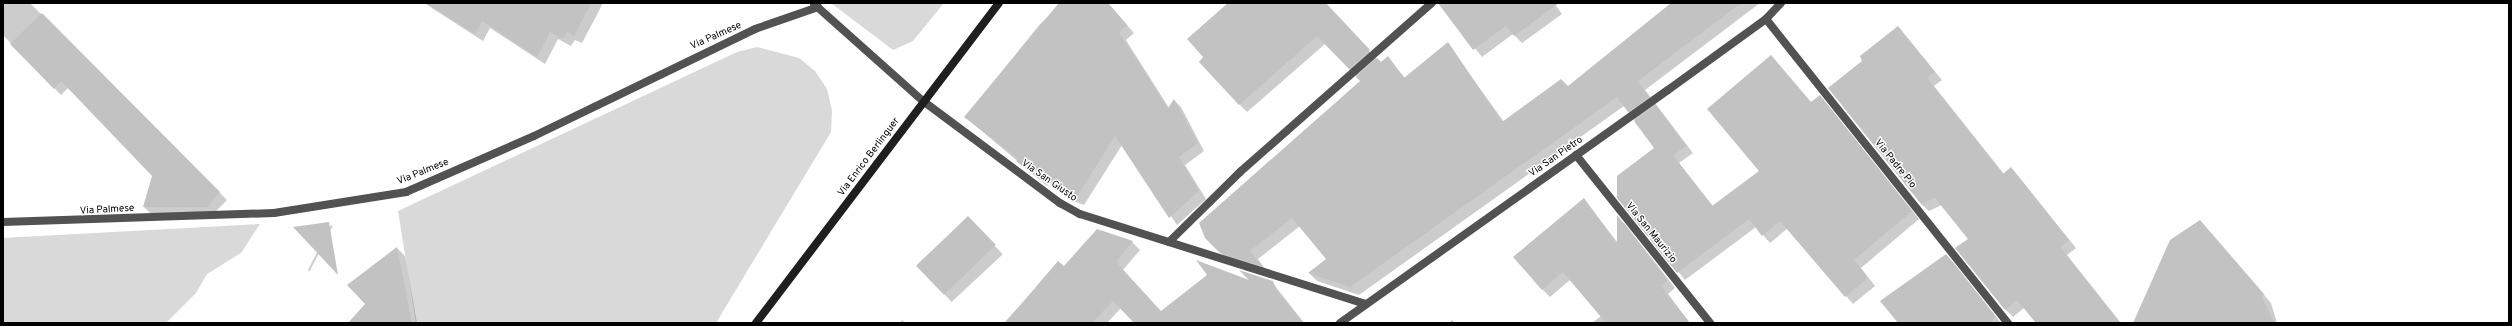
<!DOCTYPE html>
<style>
body{margin:0}
#map{position:relative;width:2512px;height:326px;overflow:hidden;background:#fff;font-family:Overpass,sans-serif}
div>[style]{position:absolute}
[style*='--x']{left:calc(var(--x)*1px);top:calc(var(--y)*1px);width:calc(var(--w)*1px);rotate:calc(var(--a)*1deg)}
.green>*{inset:0;background:#d9d9d9}
.shadow>*{inset:0;background:#0003;transform-origin:0 0}
.building>*{inset:0;background:#c2c2c2;transform-origin:0 0}
.street>*{height:8px;margin:-4px;padding:0 4px;transform-origin:4px;border-radius:4px;background:#525252}
.secondary>*{height:8px;margin:-4px;padding:0 4px;transform-origin:4px;border-radius:4px;background:#1f1f1f}
span{translate:-50% -50%;white-space:nowrap;text-align:center;line-height:1.15;-webkit-text-stroke:3px #fff;paint-order:stroke}
.street-label{font-size:10px;color:#000}
.frame{position:absolute;inset:0;border:4px solid #000;pointer-events:none}
</style>
<div id="map">
<div class="green">
<div style="clip-path:polygon(831px 3px,944px 3px,913px 41px,893px 50px)"></div>
<div style="clip-path:polygon(757px 47px,799px 58px,815px 71px,827px 89px,832px 110px,831px 132px,716px 323px,416px 323px,398px 211px,737px 52px)"></div>
<div style="clip-path:polygon(260px 224px,241px 253px,207px 274px,196px 293px,166px 323px,3px 323px,3px 238px)"></div>
</div>
<div class="shadow">
<div style="clip-path:polygon(3px 3px,30px 3px,227px 200px,214px 213px,150px 213px,144px 207px,153px 176px,69px 87px,61px 95px,3px 35px)"></div>
<div style="clip-path:polygon(424px 3px,603px 3px,582px 43px,575px 40px,571px 46px,558px 39px,545px 64px,490px 28px,483px 41px)"></div>
<div style="clip-path:polygon(1062px 3px,1108px 3px,1134px 33px,1126px 40px,1169px 108px,1174px 100px,1181px 107px,1204px 151px,1185px 165px,1206px 199px,1177px 225px,1122px 145px,1084px 205px,1070px 200px,1050px 182px,1047px 186px,965px 117px,1040px 24px)"></div>
<div style="clip-path:polygon(1230px 3px,1325px 3px,1381px 64px,1388px 58px,1405px 78px,1448px 44px,1504px 122px,1568px 88px,1675px 3px,1760px 3px,1645px 90px,1693px 153px,1679px 163px,1713px 206px,1761px 171px,1811px 103px,1827px 104px,1919px 219px,1861px 268px,1875px 286px,1853px 304px,1788px 228px,1770px 243px,1756px 227px,1685px 280px,1618px 197px,1655px 148px,1624px 106px,1359px 295px,1317px 281px,1309px 273px,1327px 259px,1300px 226px,1258px 259px,1268px 273px,1230px 261px,1214px 246px,1361px 81px,1325px 44px,1247px 112px,1239px 104px)"></div>
<div style="clip-path:polygon(1446px 3px,1554px 3px,1562px 14px,1522px 43px,1513px 34px,1482px 57px,1445px 11px)"></div>
<div style="clip-path:polygon(1898px 27px,1942px 80px,1934px 86px,2004px 174px,2018px 176px,2076px 248px,2067px 255px,2121px 323px,2037px 323px,2024px 308px,2013px 317px,2005px 309px,1969px 239px,1942px 205px,1929px 211px,1921px 204px,1863px 62px)"></div>
<div style="clip-path:polygon(1584px 199px,1618px 243px,1618px 218px,1625px 224px,1675px 288px,1668px 294px,1690px 323px,1592px 323px,1601px 316px,1570px 280px,1550px 297px,1542px 289px)"></div>
<div style="left:968px;top:217px;width:51px;height:70px;rotate:47deg"></div>
<div style="clip-path:polygon(2200px 221px,2271px 303px,2277px 323px,2135px 323px)"></div>
<div style="left:331px;top:225px;width:2px;height:51px;rotate:27deg"></div>
<div style="clip-path:polygon(1097px 230px,1132px 242px,1140px 250px,1123px 270px,1161px 312px,1253px 282px,1272px 282px,1304px 323px,1137px 323px,1121px 308px,1107px 323px,1004px 323px,1058px 263px,1064px 268px)"></div>
<div style="clip-path:polygon(397px 248px,405px 256px,417px 323px,348px 323px,366px 304px,349px 285px)"></div>
<div style="clip-path:polygon(1946px 255px,1954px 263px,2001px 323px,1899px 323px)"></div>
<div style="clip-path:polygon(902px 320px,906px 323px,900px 323px)"></div>
<div style="clip-path:polygon(1452px 320px,1455px 323px,1449px 323px)"></div>
</div>
<div class="building">
<div style="clip-path:polygon(426px 3px,591px 3px,574px 36px,567px 32px,563px 39px,550px 32px,537px 57px,482px 21px,475px 34px)"></div>
<div style="clip-path:polygon(1059px 3px,1108px 3px,1127px 25px,1119px 32px,1168px 108px,1174px 99px,1198px 143px,1179px 157px,1199px 191px,1169px 218px,1115px 136px,1076px 198px,1062px 193px,1042px 176px,1039px 179px,1016px 161px,1019px 159px,964px 117px)"></div>
<div style="clip-path:polygon(1228px 3px,1326px 3px,1370px 50px,1349px 69px,1317px 36px,1239px 105px,1199px 62px,1203px 57px,1187px 39px)"></div>
<div style="clip-path:polygon(1438px 3px,1559px 3px,1514px 36px,1506px 26px,1473px 50px)"></div>
<div style="clip-path:polygon(1671px 3px,1741px 3px,1638px 81px,1649px 97px,1628px 112px,1617px 97px,1350px 287px,1308px 273px,1326px 259px,1292px 218px,1250px 251px,1262px 266px,1220px 253px,1205px 238px,1199px 223px,1360px 81px,1356px 77px,1377px 58px,1381px 62px,1388px 56px,1404px 78px,1448px 42px,1502px 122px,1561px 79px,1568px 86px)"></div>
<div style="clip-path:polygon(42px 13px,220px 192px,207px 207px,143px 207px,152px 176px,61px 81px,54px 89px,10px 44px)"></div>
<div style="clip-path:polygon(1898px 26px,1935px 72px,1927px 78px,2003px 174px,2011px 167px,2069px 240px,2060px 247px,2120px 323px,2036px 323px,2017px 300px,2005px 310px,1955px 248px,1968px 239px,1935px 198px,1921px 204px,1828px 88px,1862px 61px,1860px 56px)"></div>
<div style="clip-path:polygon(1771px 55px,1811px 102px,1820px 95px,1912px 211px,1854px 260px,1868px 278px,1845px 297px,1780px 221px,1762px 236px,1749px 219px,1677px 273px,1617px 198px,1617px 176px,1654px 148px,1634px 121px,1656px 105px,1686px 146px,1673px 155px,1712px 206px,1759px 171px,1707px 109px)"></div>
<div style="clip-path:polygon(1584px 198px,1617px 244px,1617px 215px,1668px 280px,1661px 286px,1690px 323px,1606px 323px,1563px 272px,1542px 290px,1513px 257px)"></div>
<div style="left:968px;top:216px;width:40px;height:72px;rotate:46deg"></div>
<div style="clip-path:polygon(2200px 220px,2264px 294px,2262px 297px,2274px 323px,2133px 323px,2170px 240px)"></div>
<div style="clip-path:polygon(329px 222px,338px 275px,293px 227px)"></div>
<div style="clip-path:polygon(1097px 229px,1133px 241px,1116px 262px,1161px 311px,1207px 275px,1196px 260px,1249px 280px,1239px 270px,1273px 281px,1276px 289px,1304px 323px,1134px 323px,1113px 301px,1092px 323px,1005px 323px,1058px 261px,1064px 266px)"></div>
<div style="clip-path:polygon(397px 247px,412px 323px,348px 323px,365px 304px,347px 285px)"></div>
<div style="clip-path:polygon(1946px 254px,1996px 317px,1989px 323px,1898px 323px,1880px 301px)"></div>
</div>
<div class="street">
<div style="--x:814;--y:4;--w:146;--a:41.7"></div>
<div style="--x:923;--y:101;--w:171;--a:36.7"></div>
<div style="--x:1060;--y:203;--w:23;--a:29"></div>
<div style="--x:1080;--y:214;--w:299;--a:17.5"></div>
<div style="--x:1766;--y:19;--w:389;--a:51.5"></div>
<div style="--x:1576;--y:155;--w:215;--a:51.4"></div>
<div style="--x:3;--y:222;--w:271;--a:-1.9"></div>
<div style="--x:274;--y:213;--w:134;--a:-9"></div>
<div style="--x:406;--y:192;--w:140;--a:-23.6"></div>
<div style="--x:534;--y:136;--w:246;--a:-25.8"></div>
<div style="--x:755;--y:29;--w:67;--a:-19.2"></div>
<div style="--x:1169;--y:242;--w:100;--a:-44.6"></div>
<div style="--x:1240;--y:172;--w:256;--a:-41.4"></div>
<div style="--x:1340;--y:323;--w:402;--a:-35.4"></div>
<div style="--x:1668;--y:90;--w:121;--a:-35.9"></div>
<div style="--x:1766;--y:19;--w:22;--a:-47"></div>
</div>
<div class="secondary">
<div style="--x:756;--y:323;--w:402;--a:-52.8"></div>
</div>
<div class="street-label">
<span style="left:716px;top:36px;rotate:-24deg">Via Palmese</span>
<span style="left:869px;top:157px;rotate:-53deg">Via Enrico Berlinguer</span>
<span style="left:1556px;top:157px;rotate:-35deg">Via San Pietro</span>
<span style="left:1895px;top:164px;rotate:51deg">Via Padre Pio</span>
<span style="left:423px;top:172px;rotate:-22deg">Via Palmese</span>
<span style="left:1049px;top:181px;rotate:35deg">Via San Giusto</span>
<span style="left:107px;top:210px;rotate:-3deg">Via Palmese</span>
<span style="left:1651px;top:233px;rotate:51deg">Via San Maurizio</span>
</div>
<div class="frame"></div>
</div>
